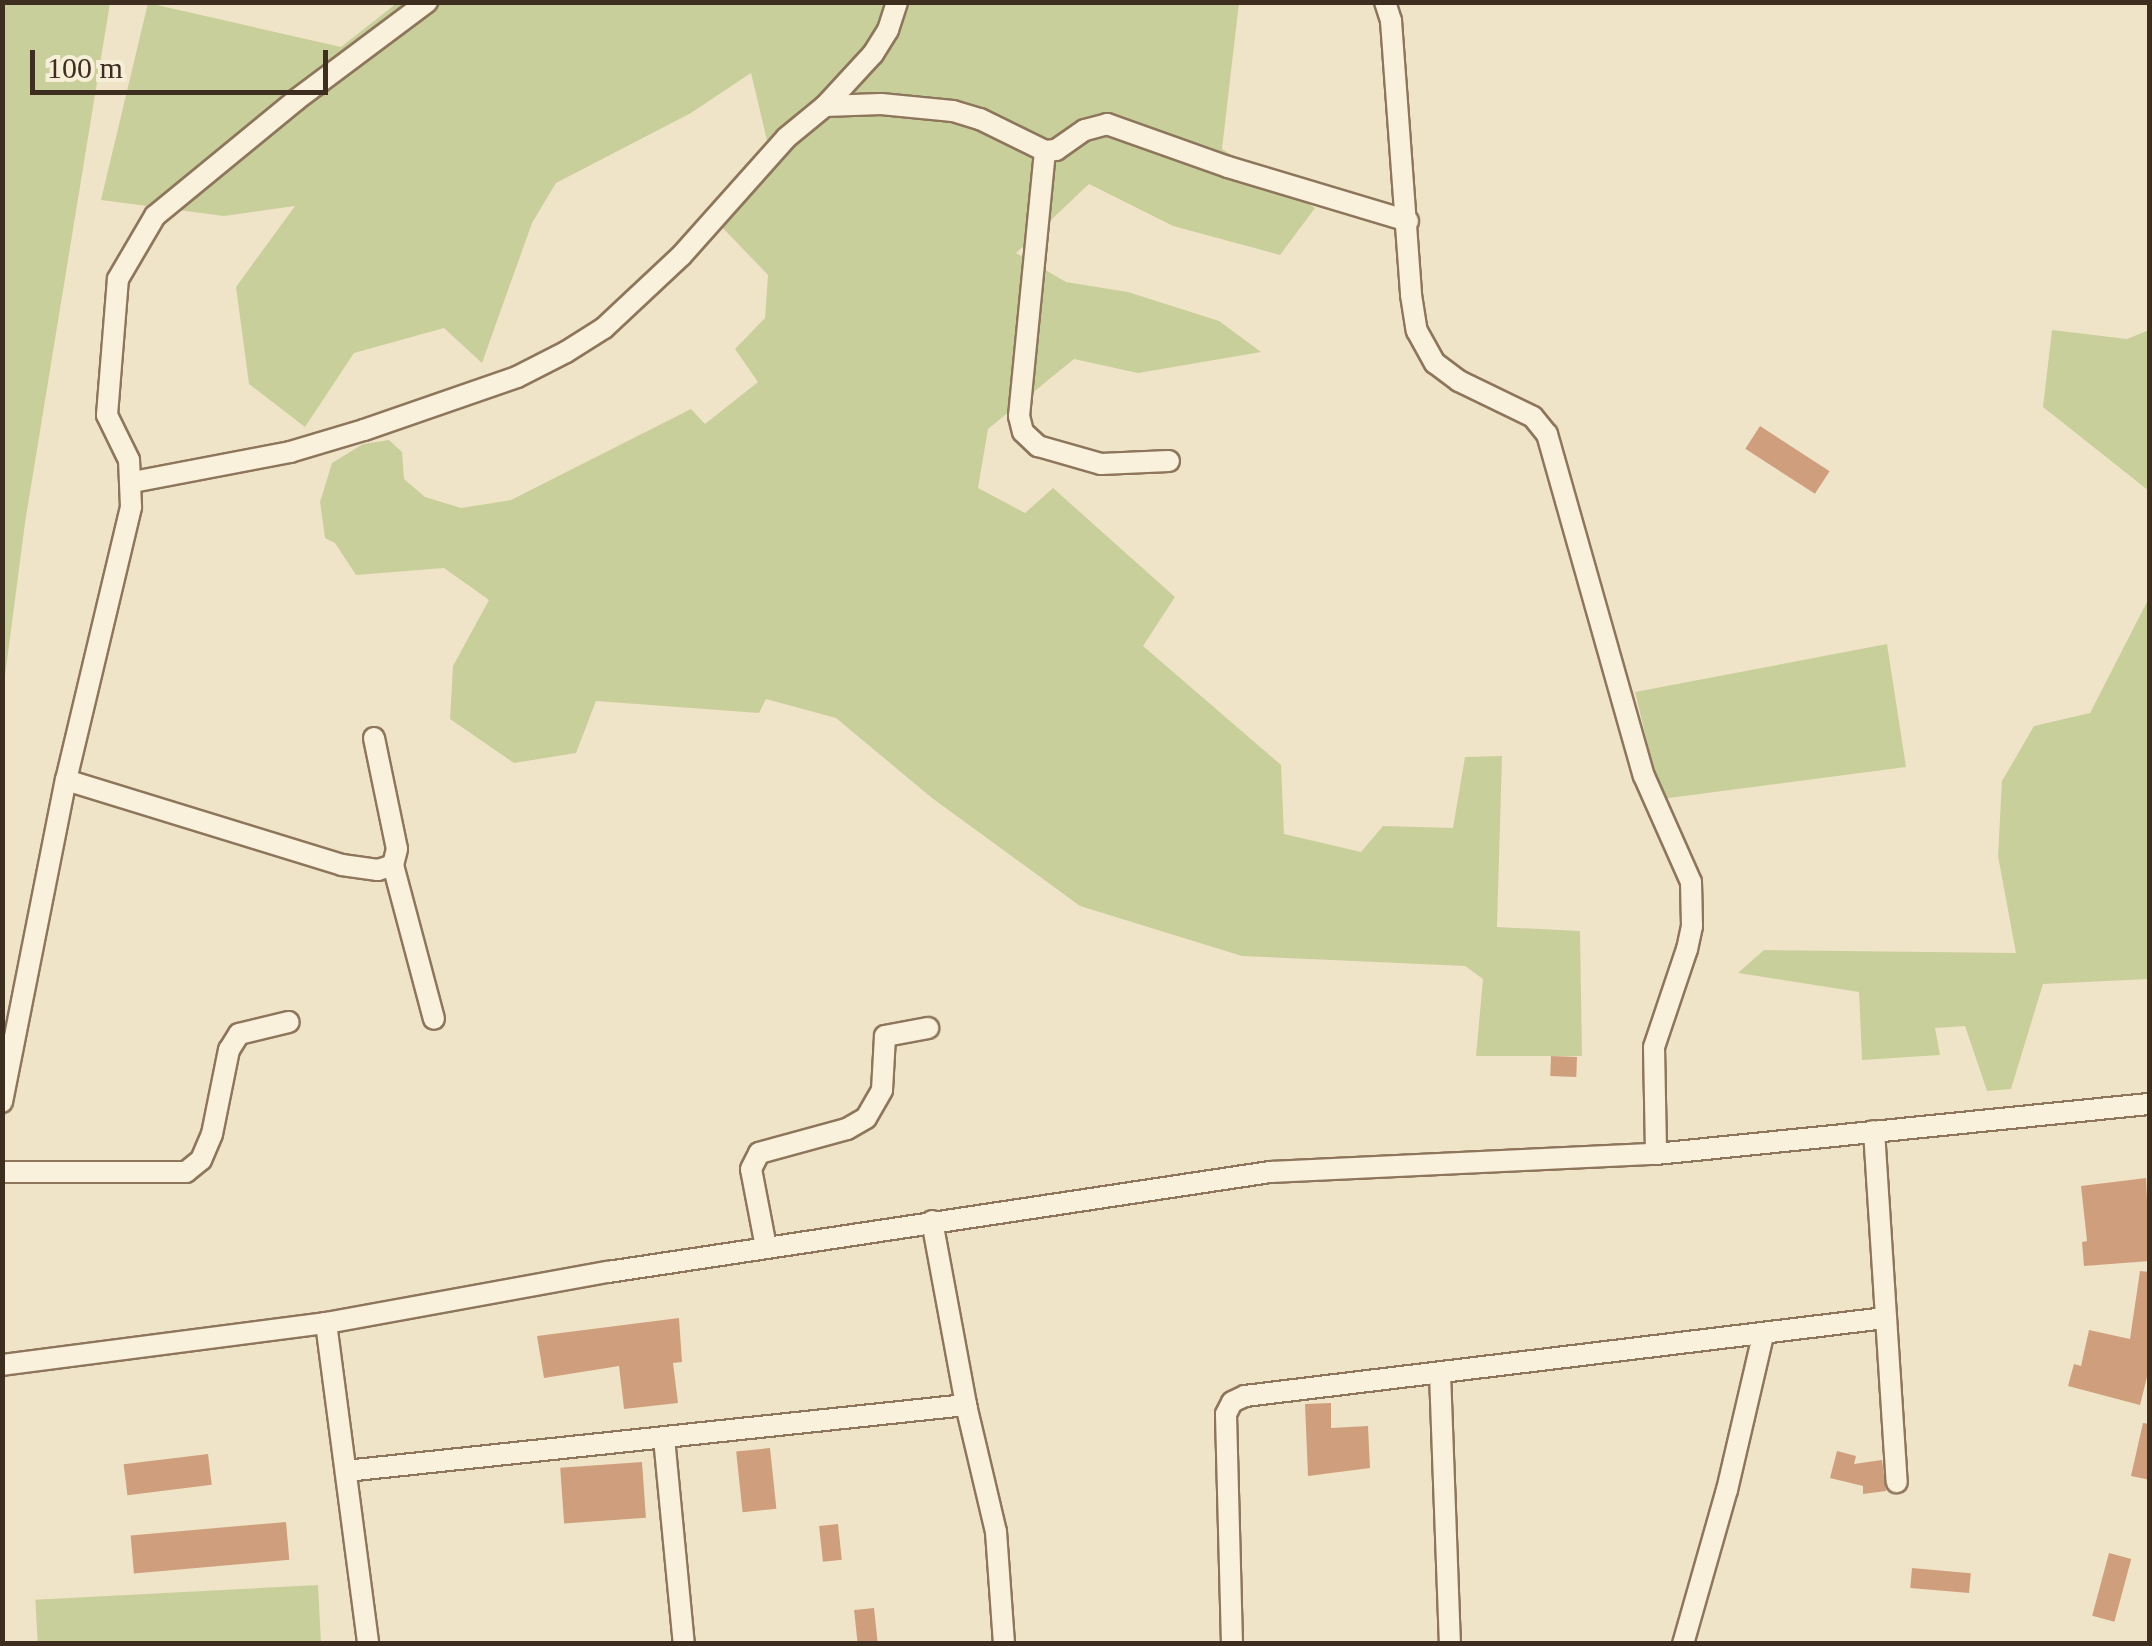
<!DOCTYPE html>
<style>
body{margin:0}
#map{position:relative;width:2152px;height:1646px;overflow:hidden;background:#f0e4c8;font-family:Georgia,serif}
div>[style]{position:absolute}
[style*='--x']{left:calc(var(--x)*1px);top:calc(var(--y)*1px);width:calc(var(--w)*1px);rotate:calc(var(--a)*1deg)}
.green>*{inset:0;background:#c9cf9b;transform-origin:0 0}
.building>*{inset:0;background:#cf9f7d;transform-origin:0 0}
.roads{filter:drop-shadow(2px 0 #8d765c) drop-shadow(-2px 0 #8d765c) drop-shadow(0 2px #8d765c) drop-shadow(0 -2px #8d765c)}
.minor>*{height:20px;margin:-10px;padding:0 10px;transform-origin:10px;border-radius:10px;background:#faf1dc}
span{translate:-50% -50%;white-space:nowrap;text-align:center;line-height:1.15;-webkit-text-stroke:8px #f7eed8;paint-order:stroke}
.frame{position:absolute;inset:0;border:5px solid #3d2e20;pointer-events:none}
.scale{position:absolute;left:30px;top:50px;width:298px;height:45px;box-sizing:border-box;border:5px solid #3d2e20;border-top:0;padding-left:12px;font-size:30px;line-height:35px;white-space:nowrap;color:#3d2e20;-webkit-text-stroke:8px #f7eed8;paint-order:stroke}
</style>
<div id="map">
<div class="green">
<div style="clip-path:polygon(3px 2px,110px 3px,25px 523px,3px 691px)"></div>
<div style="clip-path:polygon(148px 3px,341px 47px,397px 3px,1239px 3px,1222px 149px,1315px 208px,1280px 255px,1173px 226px,1089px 184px,1016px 253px,1066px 282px,1128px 292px,1219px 321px,1261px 352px,1138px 373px,1074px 359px,988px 429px,978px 488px,1025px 513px,1053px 488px,1175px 597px,1143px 646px,1281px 765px,1284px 834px,1361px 852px,1383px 826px,1453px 828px,1465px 757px,1502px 756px,1497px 927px,1580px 931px,1582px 1056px,1476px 1056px,1483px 979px,1465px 966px,1242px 956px,1080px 906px,932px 798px,836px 718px,766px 699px,759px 713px,596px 701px,576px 753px,514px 763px,450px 719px,453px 666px,489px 600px,444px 568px,356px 575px,335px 543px,325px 538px,320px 502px,332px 463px,363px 444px,389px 440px,402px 452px,404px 479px,425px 497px,461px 508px,511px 500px,691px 409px,705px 424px,758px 382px,735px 349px,765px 318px,768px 275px,719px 224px,774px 170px,751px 73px,691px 113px,556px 183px,532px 223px,482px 363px,444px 328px,354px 353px,305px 427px,249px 384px,236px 287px,295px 206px,224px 216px,101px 200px)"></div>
<div style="clip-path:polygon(2052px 330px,2127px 339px,2149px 330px,2149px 491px,2043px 407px)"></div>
<div style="clip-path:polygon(2149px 598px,2149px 979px,2043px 984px,2011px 1089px,1987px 1091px,1965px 1026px,1935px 1028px,1940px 1055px,1862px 1060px,1859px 992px,1738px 973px,1764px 950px,2016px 953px,1998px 856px,2002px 781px,2034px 726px,2090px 713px)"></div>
<div style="clip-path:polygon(1887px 644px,1906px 767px,1661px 799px,1635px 692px)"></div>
<div style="left:318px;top:1585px;width:58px;height:283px;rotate:87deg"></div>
</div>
<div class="building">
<div style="left:1760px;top:426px;width:83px;height:27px;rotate:33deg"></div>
<div style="left:1551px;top:1056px;width:26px;height:20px;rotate:2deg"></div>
<div style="clip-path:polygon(2146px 1178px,2150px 1261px,2084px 1266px,2082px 1242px,2087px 1241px,2081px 1186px)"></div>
<div style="clip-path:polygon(2140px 1271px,2150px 1272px,2150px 1365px,2140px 1405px,2068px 1386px,2074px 1364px,2081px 1366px,2089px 1330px,2130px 1339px)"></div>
<div style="clip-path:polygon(679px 1318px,682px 1362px,673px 1363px,678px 1403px,624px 1409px,619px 1366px,544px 1378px,537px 1336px)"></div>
<div style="clip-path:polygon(1331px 1403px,1331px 1428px,1368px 1426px,1370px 1468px,1308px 1476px,1305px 1404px)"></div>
<div style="clip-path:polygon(2143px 1423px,2150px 1424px,2150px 1480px,2131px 1476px)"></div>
<div style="left:770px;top:1448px;width:61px;height:34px;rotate:84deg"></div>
<div style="clip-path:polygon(1837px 1451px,1856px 1456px,1854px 1464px,1882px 1460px,1886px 1491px,1863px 1494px,1863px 1486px,1830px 1478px)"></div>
<div style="left:208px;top:1454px;width:31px;height:85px;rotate:83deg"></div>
<div style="left:642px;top:1462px;width:56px;height:82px;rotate:86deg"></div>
<div style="left:286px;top:1522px;width:38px;height:156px;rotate:85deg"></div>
<div style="left:838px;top:1524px;width:36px;height:19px;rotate:84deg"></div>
<div style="left:2109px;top:1553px;width:23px;height:65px;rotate:15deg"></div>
<div style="left:1912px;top:1568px;width:59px;height:20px;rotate:5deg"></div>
<div style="left:874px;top:1608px;width:36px;height:20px;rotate:84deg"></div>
</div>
<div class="roads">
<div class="minor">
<div style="--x:1385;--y:2;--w:20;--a:72"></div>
<div style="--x:1391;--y:21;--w:275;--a:85.8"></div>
<div style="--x:1411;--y:295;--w:36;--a:81"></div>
<div style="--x:1417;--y:331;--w:37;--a:61"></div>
<div style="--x:1435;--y:363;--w:30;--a:37"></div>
<div style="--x:1459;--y:381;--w:82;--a:25.9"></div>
<div style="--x:1533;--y:417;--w:22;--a:51"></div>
<div style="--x:1547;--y:434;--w:355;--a:74.2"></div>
<div style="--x:1644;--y:776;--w:116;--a:66.1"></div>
<div style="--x:1691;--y:882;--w:44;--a:88.7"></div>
<div style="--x:1692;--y:926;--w:24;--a:102"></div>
<div style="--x:1687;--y:949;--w:103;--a:108.6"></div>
<div style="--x:1654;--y:1047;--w:107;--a:88.9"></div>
<div style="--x:825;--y:106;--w:56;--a:-2"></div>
<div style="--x:881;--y:104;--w:72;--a:5.6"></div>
<div style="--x:953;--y:111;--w:28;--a:17"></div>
<div style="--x:980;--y:119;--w:72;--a:26.2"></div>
<div style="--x:1045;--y:151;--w:11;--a:-5"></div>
<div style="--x:1056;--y:150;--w:35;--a:-35"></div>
<div style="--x:1085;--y:130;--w:23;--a:-15"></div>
<div style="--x:1107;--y:124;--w:128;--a:19.6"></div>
<div style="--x:1228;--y:167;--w:188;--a:16.7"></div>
<div style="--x:1045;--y:151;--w:266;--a:95.6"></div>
<div style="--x:1019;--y:416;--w:16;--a:76"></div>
<div style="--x:1023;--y:432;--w:21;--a:43"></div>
<div style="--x:1038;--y:446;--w:66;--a:15.9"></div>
<div style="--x:1101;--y:464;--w:68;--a:-2.5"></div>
<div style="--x:133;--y:482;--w:160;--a:-10.8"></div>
<div style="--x:290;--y:452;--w:77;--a:-16.6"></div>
<div style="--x:364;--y:430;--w:162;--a:-19.1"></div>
<div style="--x:517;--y:377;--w:55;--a:-27"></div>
<div style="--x:566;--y:352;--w:45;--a:-32.3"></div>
<div style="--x:604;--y:328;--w:105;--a:-43.1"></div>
<div style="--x:681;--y:256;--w:158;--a:-48.3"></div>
<div style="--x:786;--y:138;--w:50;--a:-39.4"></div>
<div style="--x:825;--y:106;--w:71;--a:-47.3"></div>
<div style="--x:873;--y:54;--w:28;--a:-58"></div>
<div style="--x:888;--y:30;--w:29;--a:-72"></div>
<div style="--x:374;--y:738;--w:113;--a:78.3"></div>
<div style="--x:397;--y:849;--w:16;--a:104"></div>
<div style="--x:393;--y:865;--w:159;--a:75.1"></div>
<div style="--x:66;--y:780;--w:289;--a:17.1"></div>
<div style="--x:342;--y:865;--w:36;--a:8"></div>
<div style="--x:378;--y:870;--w:16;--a:-18"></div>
<div style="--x:2;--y:1102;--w:328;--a:-78.8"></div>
<div style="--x:66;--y:780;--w:281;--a:-76.6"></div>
<div style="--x:131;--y:507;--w:47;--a:-92.4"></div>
<div style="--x:129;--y:460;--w:50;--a:-116.1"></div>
<div style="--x:107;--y:415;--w:136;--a:-85.4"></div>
<div style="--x:118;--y:279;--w:73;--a:-59.6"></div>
<div style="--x:155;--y:216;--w:183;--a:-39.4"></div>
<div style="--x:296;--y:100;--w:164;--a:-36.8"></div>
<div style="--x:1874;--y:1131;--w:352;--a:86.3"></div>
<div style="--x:2;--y:1172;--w:184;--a:0"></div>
<div style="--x:186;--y:1172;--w:19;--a:-39"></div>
<div style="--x:201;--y:1160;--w:28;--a:-67"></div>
<div style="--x:212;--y:1134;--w:86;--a:-78.6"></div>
<div style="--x:229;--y:1050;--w:19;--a:-58"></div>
<div style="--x:239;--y:1034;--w:51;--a:-13.5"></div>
<div style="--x:932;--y:1221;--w:187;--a:79.5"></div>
<div style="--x:966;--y:1405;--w:130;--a:76.7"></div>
<div style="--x:996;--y:1532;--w:112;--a:85.9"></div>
<div style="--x:766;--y:1247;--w:79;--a:-100.9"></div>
<div style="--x:751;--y:1169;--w:18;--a:-63"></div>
<div style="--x:759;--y:1153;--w:91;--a:-15.3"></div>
<div style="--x:847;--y:1129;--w:22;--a:-30"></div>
<div style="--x:866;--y:1118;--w:32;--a:-60"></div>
<div style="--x:882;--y:1090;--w:54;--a:-86.8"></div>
<div style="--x:885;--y:1036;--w:44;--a:-10.5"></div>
<div style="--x:326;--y:1323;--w:324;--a:82.5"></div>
<div style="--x:2;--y:1365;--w:327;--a:-7.4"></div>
<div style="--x:326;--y:1323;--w:287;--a:-10.3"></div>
<div style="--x:608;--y:1272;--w:670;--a:-8.59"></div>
<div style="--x:1270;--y:1172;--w:386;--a:-2.7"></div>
<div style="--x:1656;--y:1154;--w:497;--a:-5.8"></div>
<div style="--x:1440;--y:1373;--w:271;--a:87.9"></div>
<div style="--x:664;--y:1438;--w:207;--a:84.5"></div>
<div style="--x:346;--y:1471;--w:624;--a:-6.08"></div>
<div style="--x:1232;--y:1644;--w:230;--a:-91.5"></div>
<div style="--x:1226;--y:1414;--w:13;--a:-63"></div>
<div style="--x:1232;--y:1402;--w:14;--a:-25"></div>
<div style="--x:1245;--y:1396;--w:645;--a:-6.95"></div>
<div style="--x:1683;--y:1644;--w:160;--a:-74.1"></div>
<div style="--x:1727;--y:1490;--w:159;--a:-76.9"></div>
</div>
</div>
<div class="frame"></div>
<div class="scale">100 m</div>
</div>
